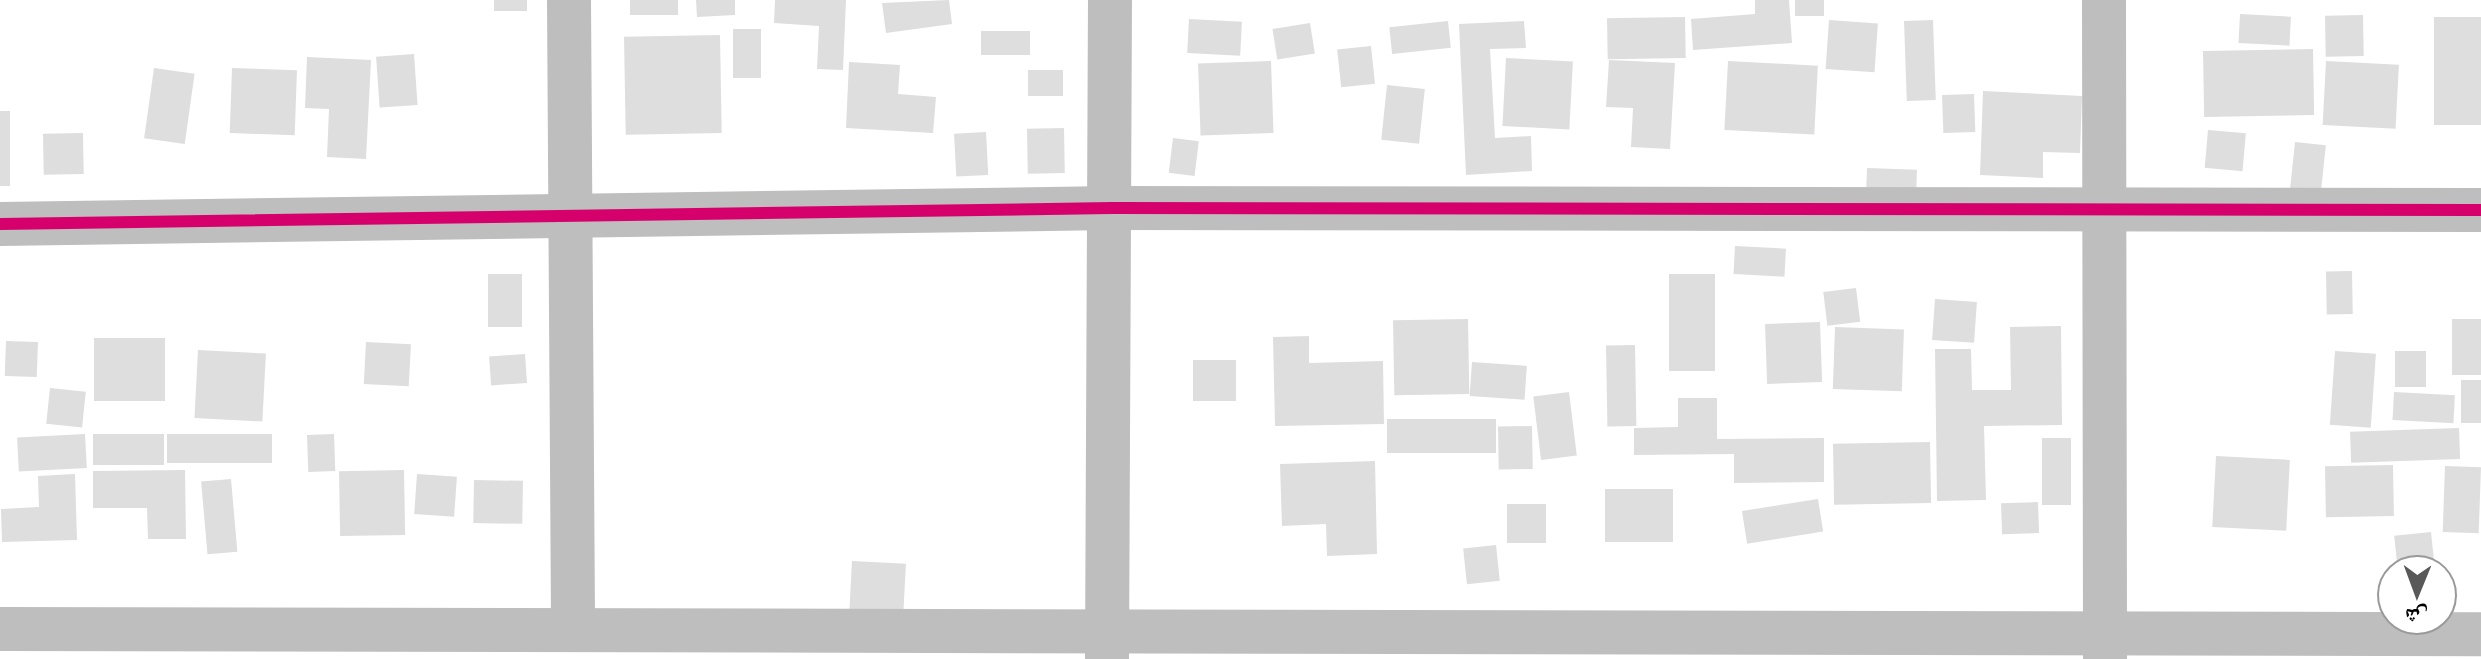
<!DOCTYPE html>
<meta charset="utf-8">
<style>
body{margin:0}
#map{position:relative;width:2481px;height:659px;overflow:hidden;background:#fff;font-family:"PT Sans","Noto Naskh Arabic",sans-serif}
div>[style]{position:absolute}
[style*='--x']{left:calc(var(--x)*1px);top:calc(var(--y)*1px);width:calc(var(--w)*1px);rotate:calc(var(--a)*1deg)}
.building>*{inset:0;background:#dedede;transform-origin:0 0}
.minor>*{height:44px;margin:-22px;padding:0 22px;transform-origin:22px;border-radius:22px;background:#bebebe}
.cycleway>*{height:12px;margin:-6px;padding:0 6px;transform-origin:6px;border-radius:6px;background:#d6006c}
span{translate:-50% -50%;white-space:nowrap;text-align:center;line-height:1.15;-webkit-text-stroke:7px #fff;paint-order:stroke}
.north{position:absolute;left:2377px;top:555px;width:80px;height:80px;box-sizing:border-box;background:#fff;border:2px solid #999;border-radius:50%;rotate:181deg;font-size:22px;font-weight:700;line-height:32px;text-align:center;color:#000}
.north::after{content:'';display:block;margin:auto;width:28px;height:36px;background:#595959;clip-path:polygon(50% 0,100% 100%,50% 72%,0 100%)}
</style>
<div id="map">
<div class="building">
<div style="left:494px;top:0;width:33px;height:11px"></div>
<div style="left:630px;top:0;width:48px;height:15px"></div>
<div style="clip-path:polygon(696px 0,735px 0,735px 15px,697px 17px)"></div>
<div style="clip-path:polygon(775px 0,846px 0,843px 70px,817px 69px,819px 26px,774px 23px)"></div>
<div style="clip-path:polygon(949px 0,952px 24px,886px 33px,882px 3px)"></div>
<div style="clip-path:polygon(1755px 0,1789px 0,1792px 43px,1693px 50px,1691px 19px,1755px 14px)"></div>
<div style="left:1795px;top:0;width:29px;height:16px"></div>
<div style="left:2240px;top:14px;width:51px;height:29px;rotate:3deg"></div>
<div style="left:2363px;top:15px;width:41px;height:38px;rotate:89deg"></div>
<div style="left:1685px;top:17px;width:41px;height:78px;rotate:89deg"></div>
<div style="left:2481px;top:17px;width:108px;height:47px;rotate:90deg"></div>
<div style="left:1189px;top:19px;width:53px;height:34px;rotate:3deg"></div>
<div style="left:1829px;top:20px;width:49px;height:49px;rotate:4deg"></div>
<div style="left:1933px;top:20px;width:80px;height:29px;rotate:88deg"></div>
<div style="left:1448px;top:21px;width:27px;height:59px;rotate:84deg"></div>
<div style="clip-path:polygon(1524px 21px,1526px 48px,1490px 49px,1495px 138px,1531px 136px,1532px 171px,1466px 175px,1459px 24px)"></div>
<div style="left:1310px;top:23px;width:31px;height:38px;rotate:81deg"></div>
<div style="left:733px;top:29px;width:28px;height:49px"></div>
<div style="left:981px;top:31px;width:49px;height:24px"></div>
<div style="left:720px;top:35px;width:98px;height:96px;rotate:89deg"></div>
<div style="left:1371px;top:46px;width:38px;height:34px;rotate:84deg"></div>
<div style="left:2313px;top:49px;width:66px;height:110px;rotate:89deg"></div>
<div style="left:414px;top:54px;width:51px;height:38px;rotate:86deg"></div>
<div style="clip-path:polygon(307px 57px,371px 60px,366px 159px,327px 157px,329px 109px,305px 108px)"></div>
<div style="left:1506px;top:58px;width:67px;height:68px;rotate:3deg"></div>
<div style="clip-path:polygon(1609px 60px,1675px 63px,1670px 149px,1631px 147px,1633px 108px,1606px 107px)"></div>
<div style="left:1271px;top:61px;width:72px;height:73px;rotate:88deg"></div>
<div style="left:1728px;top:61px;width:90px;height:69px;rotate:3deg"></div>
<div style="left:2326px;top:61px;width:73px;height:64px;rotate:3deg"></div>
<div style="clip-path:polygon(849px 62px,900px 65px,898px 94px,936px 97px,933px 133px,846px 128px)"></div>
<div style="left:154px;top:68px;width:41px;height:71px;rotate:8deg"></div>
<div style="left:232px;top:68px;width:65px;height:65px;rotate:2deg"></div>
<div style="left:1063px;top:70px;width:26px;height:35px;rotate:90deg"></div>
<div style="left:1387px;top:85px;width:38px;height:55px;rotate:6deg"></div>
<div style="clip-path:polygon(1983px 91px,2082px 96px,2080px 153px,2043px 152px,2043px 178px,1980px 175px)"></div>
<div style="left:1974px;top:94px;width:38px;height:32px;rotate:88deg"></div>
<div style="left:0;top:111px;width:10px;height:75px"></div>
<div style="left:1064px;top:128px;width:45px;height:37px;rotate:89deg"></div>
<div style="left:2208px;top:130px;width:38px;height:38px;rotate:5deg"></div>
<div style="left:986px;top:132px;width:43px;height:32px;rotate:87deg"></div>
<div style="left:83px;top:133px;width:41px;height:40px;rotate:89deg"></div>
<div style="left:1173px;top:138px;width:26px;height:35px;rotate:7deg"></div>
<div style="left:2295px;top:142px;width:31px;height:62px;rotate:6deg"></div>
<div style="left:1867px;top:168px;width:50px;height:29px;rotate:2deg"></div>
<div style="left:1735px;top:246px;width:51px;height:28px;rotate:3deg"></div>
<div style="left:2352px;top:271px;width:43px;height:26px;rotate:89deg"></div>
<div style="left:488px;top:274px;width:34px;height:53px"></div>
<div style="left:1669px;top:274px;width:46px;height:97px"></div>
<div style="left:1856px;top:288px;width:34px;height:33px;rotate:83deg"></div>
<div style="left:1935px;top:299px;width:42px;height:41px;rotate:4deg"></div>
<div style="left:1468px;top:319px;width:75px;height:75px;rotate:89deg"></div>
<div style="left:2481px;top:319px;width:56px;height:29px;rotate:90deg"></div>
<div style="left:1820px;top:322px;width:60px;height:55px;rotate:88deg"></div>
<div style="clip-path:polygon(2061px 326px,2062px 425px,1984px 426px,1986px 500px,1937px 501px,1935px 349px,1971px 349px,1972px 390px,2011px 390px,2010px 327px)"></div>
<div style="left:1835px;top:327px;width:69px;height:62px;rotate:2deg"></div>
<div style="clip-path:polygon(1309px 336px,1309px 363px,1383px 361px,1384px 424px,1275px 426px,1273px 337px)"></div>
<div style="left:94px;top:338px;width:71px;height:63px"></div>
<div style="left:6px;top:341px;width:32px;height:35px;rotate:2deg"></div>
<div style="left:366px;top:342px;width:45px;height:42px;rotate:3deg"></div>
<div style="left:1635px;top:345px;width:81px;height:29px;rotate:89deg"></div>
<div style="left:198px;top:350px;width:68px;height:68px;rotate:3deg"></div>
<div style="left:2335px;top:351px;width:41px;height:74px;rotate:4deg"></div>
<div style="left:2395px;top:351px;width:31px;height:36px"></div>
<div style="left:525px;top:354px;width:29px;height:36px;rotate:86deg"></div>
<div style="left:1193px;top:360px;width:43px;height:41px"></div>
<div style="left:1472px;top:362px;width:55px;height:34px;rotate:4deg"></div>
<div style="left:2461px;top:380px;width:20px;height:43px"></div>
<div style="left:50px;top:388px;width:36px;height:36px;rotate:6deg"></div>
<div style="left:1569px;top:392px;width:64px;height:36px;rotate:83deg"></div>
<div style="left:2394px;top:392px;width:61px;height:28px;rotate:3deg"></div>
<div style="clip-path:polygon(1678px 398px,1717px 398px,1717px 439px,1824px 438px,1824px 482px,1734px 483px,1734px 454px,1634px 455px,1634px 428px,1678px 427px)"></div>
<div style="left:1496px;top:419px;width:34px;height:109px;rotate:90deg"></div>
<div style="left:1532px;top:426px;width:43px;height:34px;rotate:89deg"></div>
<div style="left:2459px;top:428px;width:31px;height:109px;rotate:88deg"></div>
<div style="left:85px;top:434px;width:34px;height:68px;rotate:87deg"></div>
<div style="left:93px;top:434px;width:71px;height:31px"></div>
<div style="left:272px;top:434px;width:29px;height:105px;rotate:90deg"></div>
<div style="left:334px;top:434px;width:37px;height:27px;rotate:88deg"></div>
<div style="left:2071px;top:438px;width:67px;height:29px;rotate:90deg"></div>
<div style="left:1930px;top:442px;width:61px;height:97px;rotate:89deg"></div>
<div style="left:2216px;top:456px;width:74px;height:71px;rotate:3deg"></div>
<div style="clip-path:polygon(1375px 461px,1377px 554px,1327px 556px,1326px 524px,1282px 526px,1280px 464px)"></div>
<div style="left:2393px;top:465px;width:51px;height:68px;rotate:89deg"></div>
<div style="left:2445px;top:466px;width:36px;height:66px;rotate:2deg"></div>
<div style="clip-path:polygon(185px 470px,186px 539px,148px 539px,147px 508px,93px 508px,93px 471px)"></div>
<div style="left:404px;top:470px;width:65px;height:65px;rotate:89deg"></div>
<div style="clip-path:polygon(75px 474px,77px 540px,2px 542px,1px 509px,39px 507px,38px 476px)"></div>
<div style="left:417px;top:474px;width:40px;height:40px;rotate:4deg"></div>
<div style="left:231px;top:479px;width:73px;height:30px;rotate:85deg"></div>
<div style="left:474px;top:480px;width:49px;height:43px;rotate:1deg"></div>
<div style="left:1673px;top:489px;width:53px;height:68px;rotate:90deg"></div>
<div style="left:1818px;top:499px;width:33px;height:77px;rotate:81deg"></div>
<div style="left:2038px;top:502px;width:31px;height:37px;rotate:88deg"></div>
<div style="left:1507px;top:504px;width:39px;height:39px"></div>
<div style="left:2431px;top:532px;width:39px;height:37px;rotate:84deg"></div>
<div style="left:1496px;top:545px;width:36px;height:33px;rotate:84deg"></div>
<div style="left:852px;top:561px;width:54px;height:48px;rotate:3deg"></div>
</div>
<div class="minor">
<div style="--x:569;--y:0;--w:627;--a:89.63"></div>
<div style="--x:2104;--y:0;--w:659;--a:89.91"></div>
<div style="--x:0;--y:224;--w:1112;--a:-0.82"></div>
<div style="--x:1112;--y:208;--w:1369;--a:0.08"></div>
<div style="--x:0;--y:629;--w:2481;--a:0.12"></div>
<div style="--x:1107;--y:659;--w:659;--a:-89.74"></div>
</div>
<div class="cycleway">
<div style="--x:0;--y:224;--w:1112;--a:-0.82"></div>
<div style="--x:1112;--y:208;--w:1369;--a:0.08"></div>
</div>
<div class="north">ش</div>
</div>
